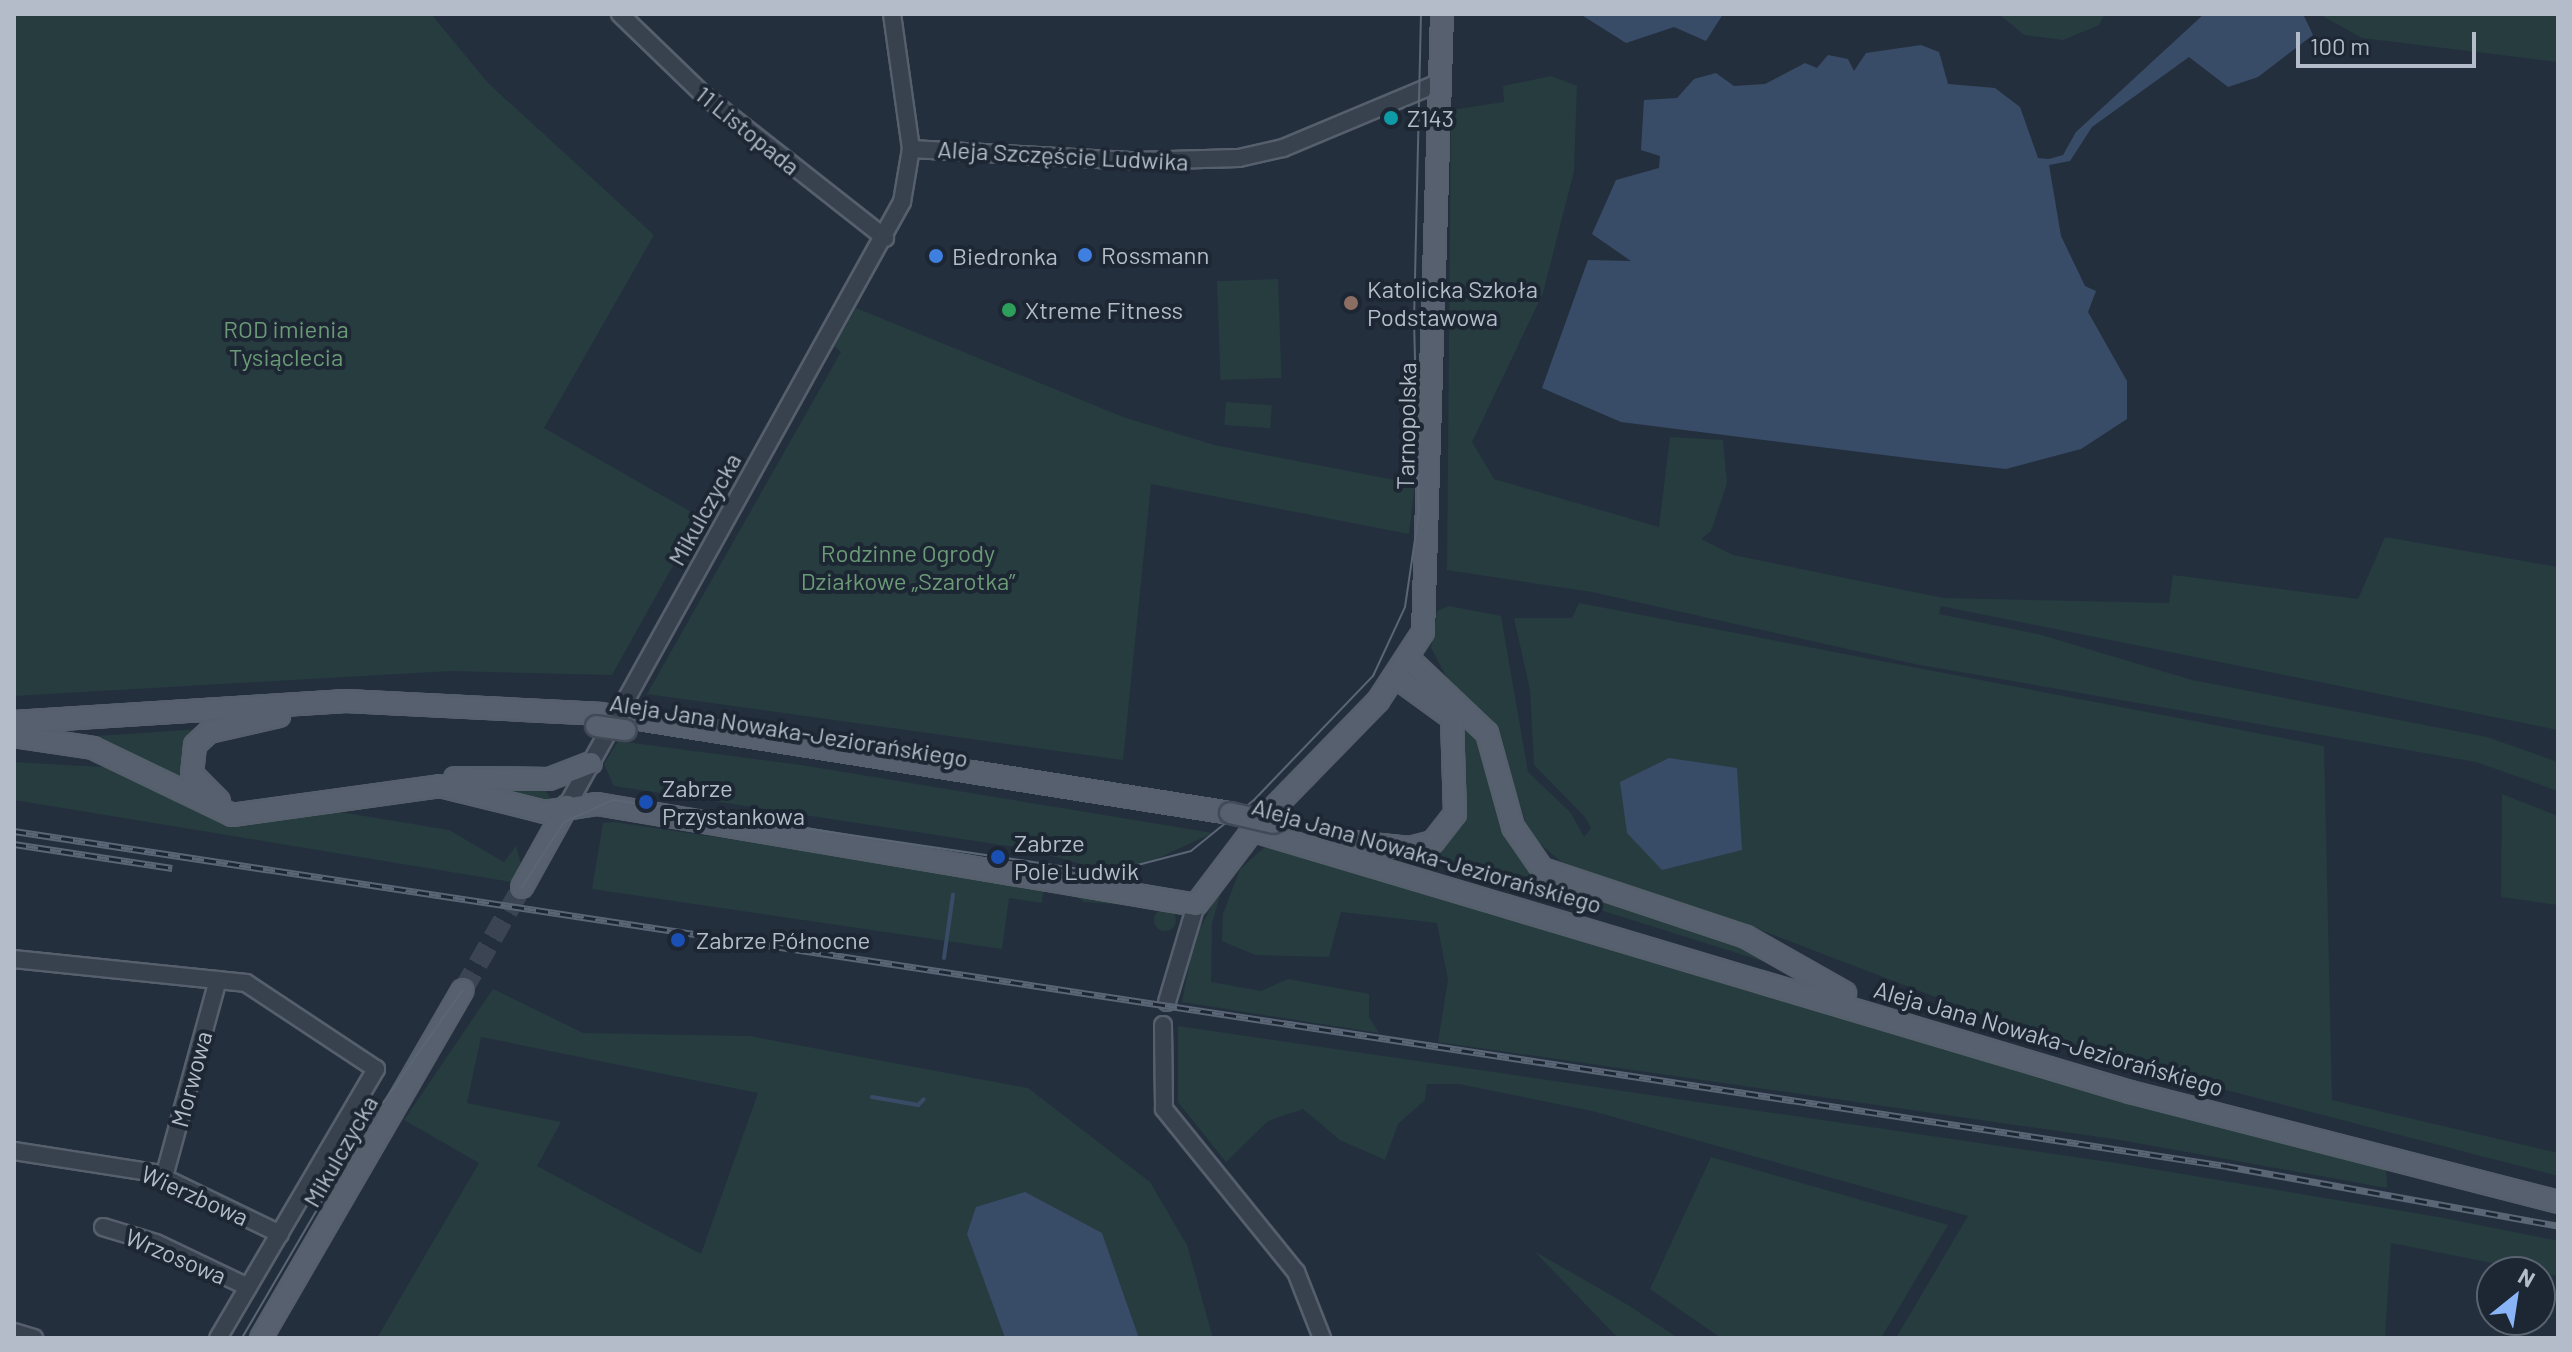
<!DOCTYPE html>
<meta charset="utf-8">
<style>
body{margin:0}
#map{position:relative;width:2572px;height:1352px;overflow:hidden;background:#242f3e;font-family:Barlow,sans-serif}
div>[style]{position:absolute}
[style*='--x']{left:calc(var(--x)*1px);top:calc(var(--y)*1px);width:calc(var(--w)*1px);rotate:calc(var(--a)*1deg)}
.green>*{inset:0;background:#263c3f;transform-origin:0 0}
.round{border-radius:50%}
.water>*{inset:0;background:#394c67}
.stream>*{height:4px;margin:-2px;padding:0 2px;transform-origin:2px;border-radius:2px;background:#394c67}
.major-tunnel>*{height:20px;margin-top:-10px;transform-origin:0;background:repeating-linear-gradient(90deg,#3a4453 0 20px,transparent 0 30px)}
.roads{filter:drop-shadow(2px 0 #565f6c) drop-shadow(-2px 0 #565f6c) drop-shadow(0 2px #565f6c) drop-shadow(0 -2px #565f6c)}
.minor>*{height:16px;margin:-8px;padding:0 8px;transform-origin:8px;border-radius:8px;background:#38414e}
.major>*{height:20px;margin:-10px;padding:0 10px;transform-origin:10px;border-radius:10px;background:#56606e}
.tram>*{height:2px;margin:-1px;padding:0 1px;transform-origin:1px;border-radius:1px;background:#5a6575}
.rail>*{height:7px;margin-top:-3.5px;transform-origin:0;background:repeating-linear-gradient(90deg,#1d2633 0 12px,#5a6575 0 24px);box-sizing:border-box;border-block:2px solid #5a6575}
.bridges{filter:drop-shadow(2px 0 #414a57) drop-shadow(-2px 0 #414a57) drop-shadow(0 2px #414a57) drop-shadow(0 -2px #414a57)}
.major-bridge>*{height:20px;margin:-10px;padding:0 10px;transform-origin:10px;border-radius:10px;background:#56606e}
.dots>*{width:22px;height:22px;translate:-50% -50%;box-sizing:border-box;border:4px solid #1d2633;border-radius:50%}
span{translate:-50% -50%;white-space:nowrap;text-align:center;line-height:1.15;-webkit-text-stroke:8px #1d2633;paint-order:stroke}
.poi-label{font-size:24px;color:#b4bcc9}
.left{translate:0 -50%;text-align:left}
.street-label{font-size:24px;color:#b4bcc9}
.park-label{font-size:24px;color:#6b9a76}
.frame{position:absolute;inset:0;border:16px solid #b4bcc9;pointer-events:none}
.north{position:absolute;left:2476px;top:1256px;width:80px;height:80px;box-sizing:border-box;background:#1d2633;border:2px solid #59626f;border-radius:50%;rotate:30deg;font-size:22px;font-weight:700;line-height:32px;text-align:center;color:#b4bcc9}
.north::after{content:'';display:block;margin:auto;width:28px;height:36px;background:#8ab4f8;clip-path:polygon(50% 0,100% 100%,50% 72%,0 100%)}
.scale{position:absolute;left:2296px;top:32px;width:180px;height:36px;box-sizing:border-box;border:4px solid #b4bcc9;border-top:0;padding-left:10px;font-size:24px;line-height:28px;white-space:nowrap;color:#b4bcc9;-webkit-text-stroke:6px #1d2633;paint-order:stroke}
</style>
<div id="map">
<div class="green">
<div style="clip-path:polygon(14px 14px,431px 14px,488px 83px,654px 235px,544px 428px,700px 517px,612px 675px,450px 671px,14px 696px)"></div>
<div style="clip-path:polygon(1999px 14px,2105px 14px,2099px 25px,2063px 40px,2024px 35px)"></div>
<div style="clip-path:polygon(2319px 14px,2558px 14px,2558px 62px,2362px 38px)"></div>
<div style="clip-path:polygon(1551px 76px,1577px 86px,1574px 171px,1543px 293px,1472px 442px,1494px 479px,1659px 527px,1670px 437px,1723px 440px,1727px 483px,1711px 531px,1701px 539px,1733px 555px,1943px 598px,2169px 603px,2173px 575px,2358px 599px,2385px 537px,2558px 567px,2558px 730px,1941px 606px,1939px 614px,2038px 634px,2192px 680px,2487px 737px,2558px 762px,2558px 791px,2476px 762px,1915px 664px,1592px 592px,1447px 570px,1451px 110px,1504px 102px,1503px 86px)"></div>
<div style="left:1278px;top:279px;width:99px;height:61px;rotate:88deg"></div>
<div style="clip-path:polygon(856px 308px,1123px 417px,1214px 445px,1415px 484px,1409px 534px,1151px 484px,1123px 760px,647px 694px,841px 352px,834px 346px)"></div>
<div style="left:1226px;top:402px;width:46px;height:23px;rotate:4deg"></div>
<div style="clip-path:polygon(1579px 603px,2324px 746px,2332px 1100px,2558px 1153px,2558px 1176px,2079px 1052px,1750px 926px,1568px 868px,1529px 834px,1495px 724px,1447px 678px,1431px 648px,1437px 611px,1449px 606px,1501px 616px,1528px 772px,1571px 813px,1584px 837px,1591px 828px,1585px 817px,1534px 765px,1530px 690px,1514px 618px,1572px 618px)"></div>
<div style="clip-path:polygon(1414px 678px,1474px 726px,1525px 861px,1731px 938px,1775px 965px,1422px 854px,1462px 806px,1463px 741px,1461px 724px)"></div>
<div style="clip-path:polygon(201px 729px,195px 791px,82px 737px)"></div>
<div style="clip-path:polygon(618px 741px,801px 765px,1213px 833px,1143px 865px,1085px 865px,1022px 848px,614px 786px,604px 764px)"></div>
<div style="clip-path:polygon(14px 762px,119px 768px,247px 825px,328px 810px,449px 830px,504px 862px,516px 846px,521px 864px,512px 882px,14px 800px)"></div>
<div style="clip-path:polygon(490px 786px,544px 788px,554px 804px,524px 803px)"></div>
<div style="clip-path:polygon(2502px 794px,2558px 816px,2558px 905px,2501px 897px)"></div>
<div style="clip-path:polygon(614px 822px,1044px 886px,1042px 903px,1009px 898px,1002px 949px,592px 889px,603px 823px)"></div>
<div style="clip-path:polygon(1267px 845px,2386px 1165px,2387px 1188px,2120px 1140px,1438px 1042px,1448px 980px,1437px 923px,1341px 912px,1329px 957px,1255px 955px,1222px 941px,1223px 914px,1240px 869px)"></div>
<div style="clip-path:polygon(1224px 882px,1212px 923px,1211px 982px,1261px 991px,1288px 979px,1369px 994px,1369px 1017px,1379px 1033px,1182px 1002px,1194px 940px)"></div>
<div style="clip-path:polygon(1071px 891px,1143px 906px,1084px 902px)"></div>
<div class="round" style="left:1154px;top:909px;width:22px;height:22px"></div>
<div style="clip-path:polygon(evenodd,493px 989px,583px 1033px,749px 1036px,1028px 1088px,1150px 1182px,1187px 1245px,1213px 1338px,1139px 1338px,1102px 1233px,967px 1234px,1005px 1338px,377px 1338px,479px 1163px,404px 1120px,493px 989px,481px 1037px,758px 1093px,701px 1254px,537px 1166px,561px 1122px,467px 1103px,481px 1037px)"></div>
<div style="clip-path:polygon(1178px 1026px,2123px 1164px,2444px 1218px,2558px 1241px,2558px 1276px,2391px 1243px,2385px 1338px,1896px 1338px,1968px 1216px,1592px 1111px,1459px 1084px,1427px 1084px,1425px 1100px,1398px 1124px,1385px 1160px,1340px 1140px,1303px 1109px,1268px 1121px,1226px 1162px,1178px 1102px)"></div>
<div style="clip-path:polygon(1711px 1157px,1948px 1225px,1881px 1338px,1721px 1338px,1650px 1289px)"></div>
<div style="clip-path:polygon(1534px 1251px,1628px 1305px,1678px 1338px,1618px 1338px)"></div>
</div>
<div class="water">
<div style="clip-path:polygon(1580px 14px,1723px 14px,1706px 41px,1674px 27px,1626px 43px)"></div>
<div style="clip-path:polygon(2204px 14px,2303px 14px,2313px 35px,2258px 77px,2228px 87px,2189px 57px,2092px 127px,2070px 161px,2049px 165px,2061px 236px,2085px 286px,2096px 291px,2088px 312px,2127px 381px,2127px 419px,2081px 449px,2006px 469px,1924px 460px,1621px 422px,1542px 388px,1588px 260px,1631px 261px,1592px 234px,1616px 180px,1659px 168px,1660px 156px,1641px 150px,1644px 100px,1677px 98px,1694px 79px,1716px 73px,1734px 86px,1765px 84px,1805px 63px,1817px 68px,1828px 55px,1848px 59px,1854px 71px,1866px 53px,1921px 45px,1939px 52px,1948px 84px,1995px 88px,2020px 107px,2038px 158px,2049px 159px,2063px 155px,2076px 132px)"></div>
<div style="clip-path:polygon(1669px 758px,1737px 768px,1742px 850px,1662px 870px,1627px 833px,1620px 782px)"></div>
<div style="clip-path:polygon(1025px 1192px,1102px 1233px,1139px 1338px,1005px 1338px,967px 1234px,976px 1207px)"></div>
</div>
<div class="stream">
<div style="--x:944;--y:958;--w:64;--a:-81.9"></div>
<div style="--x:872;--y:1097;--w:47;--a:9.9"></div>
<div style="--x:918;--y:1105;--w:8;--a:-45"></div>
</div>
<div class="major-tunnel">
<div style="--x:463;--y:990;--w:119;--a:-60.2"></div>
</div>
<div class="roads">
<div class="minor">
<div style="--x:620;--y:14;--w:120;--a:44"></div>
<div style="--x:706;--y:97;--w:228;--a:38.2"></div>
<div style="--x:911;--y:149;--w:224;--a:3.1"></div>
<div style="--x:1135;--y:161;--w:104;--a:-1.7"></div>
<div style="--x:1239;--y:158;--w:45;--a:-12.8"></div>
<div style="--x:1283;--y:148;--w:171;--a:-22.7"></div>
<div style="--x:567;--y:806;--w:691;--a:-60.99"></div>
<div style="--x:902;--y:202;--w:54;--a:-80.4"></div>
<div style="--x:911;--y:149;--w:136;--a:-98"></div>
<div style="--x:14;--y:959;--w:233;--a:5.9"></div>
<div style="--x:246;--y:983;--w:156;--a:33.5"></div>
<div style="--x:376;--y:1069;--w:312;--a:120.4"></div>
<div style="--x:1167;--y:1002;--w:101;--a:-73.4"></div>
<div style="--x:1163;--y:1025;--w:84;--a:89.3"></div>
<div style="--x:1164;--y:1109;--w:210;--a:51"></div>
<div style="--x:1296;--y:1272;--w:71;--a:68.5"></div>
<div style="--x:14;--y:1151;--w:142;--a:8.9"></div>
<div style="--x:154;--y:1173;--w:140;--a:25.8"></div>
<div style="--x:164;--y:1177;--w:204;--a:-74.7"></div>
<div style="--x:103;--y:1227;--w:55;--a:16.8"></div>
<div style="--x:156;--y:1243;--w:102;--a:25.6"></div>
<div style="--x:14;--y:1332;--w:21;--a:17"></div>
</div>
<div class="major">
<div style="--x:1410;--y:660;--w:106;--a:43.5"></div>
<div style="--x:1487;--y:733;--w:98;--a:74.5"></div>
<div style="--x:1513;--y:827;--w:51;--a:55.4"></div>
<div style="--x:1542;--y:869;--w:215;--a:18.4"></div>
<div style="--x:1746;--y:937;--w:114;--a:29.5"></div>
<div style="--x:632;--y:718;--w:605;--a:9.03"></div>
<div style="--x:14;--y:722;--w:333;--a:-3.6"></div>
<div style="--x:346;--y:701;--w:257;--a:2.9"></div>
<div style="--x:14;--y:736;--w:80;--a:8.6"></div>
<div style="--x:93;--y:748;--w:154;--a:25.7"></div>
<div style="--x:232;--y:815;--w:210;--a:-7.9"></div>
<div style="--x:440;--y:786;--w:108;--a:13.9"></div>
<div style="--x:545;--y:812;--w:53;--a:-8.7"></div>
<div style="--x:597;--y:804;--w:607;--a:9.57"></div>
<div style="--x:1196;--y:905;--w:99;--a:-52.8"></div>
<div style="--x:1256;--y:826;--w:175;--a:-45.7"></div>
<div style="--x:1378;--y:701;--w:82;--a:-56.9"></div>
<div style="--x:1423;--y:632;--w:618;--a:-88.24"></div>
<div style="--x:455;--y:778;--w:94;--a:0.6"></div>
<div style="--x:549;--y:779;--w:45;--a:-20.9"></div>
<div style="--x:219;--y:801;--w:38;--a:-135"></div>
<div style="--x:192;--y:774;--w:29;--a:-84"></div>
<div style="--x:195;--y:745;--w:19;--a:-43"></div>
<div style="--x:209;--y:732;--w:72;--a:-12.9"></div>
<div style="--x:1264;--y:834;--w:904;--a:16.59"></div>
<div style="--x:2130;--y:1092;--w:442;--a:14.4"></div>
<div style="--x:1352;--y:842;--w:58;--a:5.9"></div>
<div style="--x:1410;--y:848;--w:24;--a:-15"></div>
<div style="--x:1433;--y:842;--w:36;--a:-52"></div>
<div style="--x:1455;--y:814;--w:96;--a:-91.8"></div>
<div style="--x:1452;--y:718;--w:68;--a:-144"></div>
<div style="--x:522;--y:887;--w:93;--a:-60.9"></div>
<div style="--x:261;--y:1338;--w:402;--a:-59.9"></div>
</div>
</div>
<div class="tram">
<div style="--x:522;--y:887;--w:77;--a:-57.1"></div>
<div style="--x:564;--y:822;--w:54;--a:-24.2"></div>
<div style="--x:613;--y:800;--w:499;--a:8.4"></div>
<div style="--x:1107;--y:873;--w:87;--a:-14.7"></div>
<div style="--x:1191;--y:851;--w:81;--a:-39"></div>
<div style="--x:1254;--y:800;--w:172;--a:-46.2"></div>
<div style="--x:1373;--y:676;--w:76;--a:-65.1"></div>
<div style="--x:1405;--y:607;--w:96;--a:-81.6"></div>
<div style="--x:1419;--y:512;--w:190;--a:-91.5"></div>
<div style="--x:1414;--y:322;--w:308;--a:-88.7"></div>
<div style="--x:242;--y:1338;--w:240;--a:-59.7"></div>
<div style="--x:363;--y:1131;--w:173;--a:-54.7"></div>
</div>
<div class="rail">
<div style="--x:14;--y:831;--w:2237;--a:8.61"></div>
<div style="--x:2226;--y:1166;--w:337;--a:10.2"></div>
<div style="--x:14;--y:844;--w:160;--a:8.6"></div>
</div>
<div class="bridges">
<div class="major-bridge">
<div style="--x:596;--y:726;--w:30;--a:8"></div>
<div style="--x:1230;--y:813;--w:45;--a:12.8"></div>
</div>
</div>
<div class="dots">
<div style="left:1391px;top:118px;background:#0f9aa8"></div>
<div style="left:1085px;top:255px;background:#3f7fe0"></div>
<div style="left:936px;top:256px;background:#3f7fe0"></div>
<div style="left:1351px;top:303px;background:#8d6e63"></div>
<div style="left:1009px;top:310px;background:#2e9e5b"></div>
<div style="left:646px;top:802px;background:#1a4fb4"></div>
<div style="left:998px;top:857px;background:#1a4fb4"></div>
<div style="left:678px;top:940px;background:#1a4fb4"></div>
</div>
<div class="poi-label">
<span class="left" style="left:1407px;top:118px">Z143</span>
<span class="left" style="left:1101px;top:255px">Rossmann</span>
<span class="left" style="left:952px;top:256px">Biedronka</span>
<span class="left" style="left:1367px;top:303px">Katolicka Szkoła<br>Podstawowa</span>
<span class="left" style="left:1025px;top:310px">Xtreme Fitness</span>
<span class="left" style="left:662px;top:802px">Zabrze<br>Przystankowa</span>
<span class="left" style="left:1014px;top:857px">Zabrze<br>Pole Ludwik</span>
<span class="left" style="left:696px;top:940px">Zabrze Północne</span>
</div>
<div class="street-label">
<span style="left:748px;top:130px;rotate:39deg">11 Listopada</span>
<span style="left:1063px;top:155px;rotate:3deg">Aleja Szczęście Ludwika</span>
<span style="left:1406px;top:426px;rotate:-89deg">Tarnopolska</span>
<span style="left:704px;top:509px;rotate:-61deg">Mikulczycka</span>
<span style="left:789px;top:730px;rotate:9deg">Aleja Jana Nowaka-Jeziorańskiego</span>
<span style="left:1427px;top:855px;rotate:16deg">Aleja Jana Nowaka-Jeziorańskiego</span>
<span style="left:2049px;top:1038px;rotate:16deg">Aleja Jana Nowaka-Jeziorańskiego</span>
<span style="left:191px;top:1079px;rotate:-75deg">Morwowa</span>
<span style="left:340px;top:1151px;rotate:-60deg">Mikulczycka</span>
<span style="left:195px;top:1195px;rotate:24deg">Wierzbowa</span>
<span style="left:176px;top:1256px;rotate:23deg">Wrzosowa</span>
</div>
<div class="park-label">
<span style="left:286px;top:343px">ROD imienia<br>Tysiąclecia</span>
<span style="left:908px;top:567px">Rodzinne Ogrody<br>Działkowe „Szarotka”</span>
</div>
<div class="frame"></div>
<div class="north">N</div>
<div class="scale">100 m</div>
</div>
